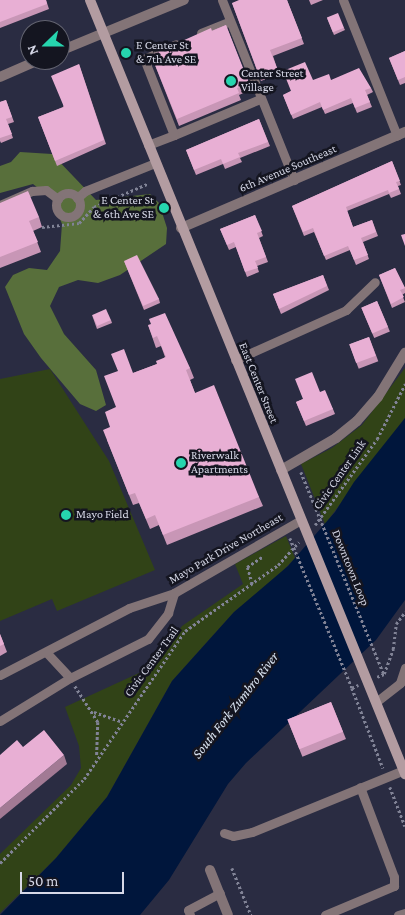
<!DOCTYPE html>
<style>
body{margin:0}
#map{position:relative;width:405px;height:915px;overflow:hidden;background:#2a2c42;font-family:"Crimson Pro",serif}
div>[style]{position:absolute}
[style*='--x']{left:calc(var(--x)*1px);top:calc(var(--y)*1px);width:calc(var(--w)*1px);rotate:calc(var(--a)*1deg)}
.green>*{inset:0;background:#314317}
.forest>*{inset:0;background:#586f3b}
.water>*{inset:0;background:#00163c}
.path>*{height:2.5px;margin-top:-1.25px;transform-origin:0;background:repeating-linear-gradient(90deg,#818396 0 2.5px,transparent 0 5px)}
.lane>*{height:9px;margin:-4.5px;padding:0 4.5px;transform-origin:4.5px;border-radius:4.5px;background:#837477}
.lane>.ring{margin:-4.5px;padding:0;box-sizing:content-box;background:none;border:9px solid #837477;border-radius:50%}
.street>*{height:10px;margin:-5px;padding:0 5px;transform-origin:5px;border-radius:5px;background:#837477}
.secondary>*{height:10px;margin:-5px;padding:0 5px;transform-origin:5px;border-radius:5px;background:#b39ca1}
.wall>*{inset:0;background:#c896b6;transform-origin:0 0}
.shaded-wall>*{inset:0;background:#a27a94}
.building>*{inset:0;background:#e8afd4;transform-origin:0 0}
.dots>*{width:14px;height:14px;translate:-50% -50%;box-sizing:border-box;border:2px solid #141520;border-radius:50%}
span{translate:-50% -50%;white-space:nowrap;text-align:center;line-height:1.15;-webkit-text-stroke:5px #141520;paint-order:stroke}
.poi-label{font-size:12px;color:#d6d8e7}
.left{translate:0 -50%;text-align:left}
.right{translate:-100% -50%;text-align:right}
.street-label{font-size:12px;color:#d6d8e7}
.water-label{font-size:14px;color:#dae4f2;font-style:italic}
.north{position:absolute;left:20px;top:20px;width:50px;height:50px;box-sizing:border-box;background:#141520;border:1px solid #626370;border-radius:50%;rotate:248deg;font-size:14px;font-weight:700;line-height:20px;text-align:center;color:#d6d8e7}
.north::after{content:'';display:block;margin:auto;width:18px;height:22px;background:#26d5ae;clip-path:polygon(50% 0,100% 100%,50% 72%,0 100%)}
.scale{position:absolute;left:20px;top:872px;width:104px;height:22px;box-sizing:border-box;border:2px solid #d6d8e7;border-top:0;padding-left:6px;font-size:15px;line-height:18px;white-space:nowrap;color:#d6d8e7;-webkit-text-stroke:4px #141520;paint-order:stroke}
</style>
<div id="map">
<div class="green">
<div style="clip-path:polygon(405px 368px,405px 418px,325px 524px,301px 464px,332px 448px,362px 425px)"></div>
<div style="clip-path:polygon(50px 369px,109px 461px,155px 570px,57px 611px,52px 599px,0 621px,0 379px)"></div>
<div style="clip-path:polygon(286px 536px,295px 558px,274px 580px,234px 612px,172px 681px,107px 797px,56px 858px,0 913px,0 854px,71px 785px,81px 768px,79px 746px,65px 707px,152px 667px,182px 626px,243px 584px,235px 564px)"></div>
</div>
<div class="forest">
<div style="clip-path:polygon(20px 152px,52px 154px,96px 200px,150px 194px,159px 203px,167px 228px,166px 244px,120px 275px,98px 283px,78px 280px,59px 287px,50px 306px,64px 334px,96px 370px,106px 405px,96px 411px,80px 404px,41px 358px,24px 334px,5px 287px,13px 275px,29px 268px,47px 270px,60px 251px,62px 224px,52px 199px,33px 184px,0 193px,0 166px,11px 162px)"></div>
</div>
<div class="water">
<div style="clip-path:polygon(405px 418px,405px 600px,376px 640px,246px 763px,228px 784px,169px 880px,140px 915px,0 915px,56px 858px,107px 797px,172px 681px,234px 612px,288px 566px,335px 512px,354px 482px)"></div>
</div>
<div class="path">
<div style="--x:42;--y:227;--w:37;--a:-6"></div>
<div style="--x:79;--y:223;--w:22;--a:-47"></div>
<div style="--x:94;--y:207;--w:58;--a:-23.5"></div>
<div style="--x:301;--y:472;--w:218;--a:67.7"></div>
<div style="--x:315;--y:525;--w:106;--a:-54.2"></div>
<div style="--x:377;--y:439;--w:62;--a:-63"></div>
<div style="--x:290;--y:538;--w:162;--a:67.5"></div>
<div style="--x:352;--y:688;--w:7;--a:-27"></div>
<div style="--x:252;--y:584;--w:18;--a:-106"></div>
<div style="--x:247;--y:567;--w:18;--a:-34"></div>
<div style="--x:377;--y:677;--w:8;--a:-23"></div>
<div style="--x:384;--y:674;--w:27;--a:-70"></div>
<div style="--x:393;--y:649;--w:25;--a:-83"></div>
<div style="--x:396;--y:624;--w:15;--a:-53"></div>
<div style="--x:75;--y:686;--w:43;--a:57.4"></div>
<div style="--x:98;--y:722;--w:34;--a:92"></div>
<div style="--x:352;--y:688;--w:86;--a:68.8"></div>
<div style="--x:94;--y:712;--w:28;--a:19"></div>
<div style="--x:390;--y:787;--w:42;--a:69"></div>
<div style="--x:0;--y:863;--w:119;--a:-45"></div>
<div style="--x:84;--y:779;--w:179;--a:-55.7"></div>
<div style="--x:185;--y:631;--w:114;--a:-35.4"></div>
<div style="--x:278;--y:565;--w:31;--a:-48"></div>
<div style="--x:232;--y:868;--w:51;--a:68"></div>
</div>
<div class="lane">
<div style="--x:222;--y:0;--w:194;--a:68.2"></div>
<div style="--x:343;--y:0;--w:146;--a:68.3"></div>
<div style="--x:201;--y:33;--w:31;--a:-22"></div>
<div style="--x:174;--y:135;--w:93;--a:-22.7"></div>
<div style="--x:148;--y:145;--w:28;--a:-21"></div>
<div style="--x:174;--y:135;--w:82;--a:-111.5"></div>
<div style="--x:144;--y:59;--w:35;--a:-25"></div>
<div class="ring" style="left:56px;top:193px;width:15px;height:15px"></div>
<div style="--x:77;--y:198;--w:11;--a:-41"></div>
<div style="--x:85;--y:191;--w:75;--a:-21.8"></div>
<div style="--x:0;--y:205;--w:35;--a:-24"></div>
<div style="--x:32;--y:191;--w:14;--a:-4"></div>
<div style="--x:46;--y:190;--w:15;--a:37"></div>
<div style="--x:235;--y:360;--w:122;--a:-24.2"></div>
<div style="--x:346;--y:310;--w:40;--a:-44"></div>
<div style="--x:46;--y:652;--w:35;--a:47"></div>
<div style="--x:70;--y:678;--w:87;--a:-26.6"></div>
<div style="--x:148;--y:639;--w:33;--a:-52"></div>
<div style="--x:168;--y:613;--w:21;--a:-73"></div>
<div style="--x:0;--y:675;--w:145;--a:-27.4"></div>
<div style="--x:129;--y:608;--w:47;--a:-18.4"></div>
<div style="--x:174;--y:593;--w:146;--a:-29.9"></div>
<div style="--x:376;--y:702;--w:31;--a:-38"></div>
<div style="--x:400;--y:683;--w:16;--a:-72"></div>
<div style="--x:0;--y:721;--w:82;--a:-31.6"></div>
<div style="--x:224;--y:833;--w:9;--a:18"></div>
<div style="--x:233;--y:836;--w:19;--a:-12"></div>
<div style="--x:252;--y:832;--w:164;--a:-22.2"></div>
<div style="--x:190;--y:915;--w:5;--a:-112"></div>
<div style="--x:188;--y:910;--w:36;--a:-28"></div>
<div style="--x:325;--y:915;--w:75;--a:-22.8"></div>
<div style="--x:394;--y:886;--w:9;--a:-90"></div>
<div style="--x:394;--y:877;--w:96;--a:-110.7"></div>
<div style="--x:398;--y:915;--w:7;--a:-16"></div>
</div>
<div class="street">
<div style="--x:60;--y:51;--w:134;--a:-22.4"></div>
<div style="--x:0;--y:77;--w:43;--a:-23.6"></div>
<div style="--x:181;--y:228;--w:244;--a:-23.2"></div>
<div style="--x:281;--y:470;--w:64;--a:-30.2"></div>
<div style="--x:336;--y:438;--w:27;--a:-39"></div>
<div style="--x:357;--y:421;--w:32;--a:-49"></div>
<div style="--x:378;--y:397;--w:52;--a:-58.5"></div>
<div style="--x:210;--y:870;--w:48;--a:68.2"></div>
</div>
<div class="secondary">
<div style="--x:90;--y:0;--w:836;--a:67.85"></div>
</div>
<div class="wall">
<div style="clip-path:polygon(0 0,46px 0,49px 9px,0 28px)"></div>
<div style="clip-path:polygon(287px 0,304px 44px,273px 56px,279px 74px,261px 81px,232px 3px)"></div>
<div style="clip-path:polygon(309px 0,323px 0,311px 5px)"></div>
<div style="clip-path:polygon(327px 18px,344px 28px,345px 30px,334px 35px)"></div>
<div style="clip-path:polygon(226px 25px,251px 90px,239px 95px,241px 100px,179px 126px,151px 55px)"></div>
<div style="clip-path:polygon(405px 51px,405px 83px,400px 85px,389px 58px)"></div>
<div style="clip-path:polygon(79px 64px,106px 144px,57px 166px,38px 117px,63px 107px)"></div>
<div style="clip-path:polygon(313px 80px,331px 80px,371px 88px,373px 92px,367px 95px,372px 107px,357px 113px,353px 103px,325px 114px,322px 107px,293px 119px,283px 95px)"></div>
<div style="clip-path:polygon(6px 100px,14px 122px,8px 124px,13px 138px,1px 143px,0 141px,0 102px)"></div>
<div style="clip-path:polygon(259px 119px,270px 146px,240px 158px,242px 162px,225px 169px,223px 164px,196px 175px,186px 150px)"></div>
<div style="clip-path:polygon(392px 161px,401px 185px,398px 186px,401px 194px,391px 198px,389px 194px,347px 211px,353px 227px,372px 220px,378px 236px,363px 242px,369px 259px,356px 265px,350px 250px,326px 260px,314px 232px,304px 236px,292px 206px)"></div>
<div style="clip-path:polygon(0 203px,39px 217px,42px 227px,33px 231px,41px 252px,0 268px)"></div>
<div style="clip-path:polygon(255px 215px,263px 236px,259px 238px,268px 262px,257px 266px,259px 272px,247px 277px,236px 247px,229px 250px,220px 229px)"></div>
<div style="clip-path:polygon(124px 261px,159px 299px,160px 303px,144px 310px)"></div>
<div style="clip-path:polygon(395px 268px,405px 288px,405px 293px,402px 295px,405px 302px,392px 308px,379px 275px)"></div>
<div style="clip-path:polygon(323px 275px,329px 290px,281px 314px,273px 294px)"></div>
<div style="left:377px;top:301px;width:33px;height:17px;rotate:67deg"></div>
<div style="clip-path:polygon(92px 315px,111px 320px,112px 323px,97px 329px)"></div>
<div style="clip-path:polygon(148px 325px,190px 368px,194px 378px,190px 380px,195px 393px,259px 497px,263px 506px,167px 545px,159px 525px,150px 529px,139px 503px,133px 505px,107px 440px,116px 407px,133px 373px,157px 364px,165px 357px,161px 346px,156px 348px)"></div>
<div style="left:369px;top:337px;width:26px;height:21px;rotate:69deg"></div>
<div style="clip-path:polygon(320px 392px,333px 409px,335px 414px,306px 426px,296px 402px)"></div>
<div style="clip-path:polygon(0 634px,7px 652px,0 656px)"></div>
<div style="left:331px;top:702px;width:40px;height:47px;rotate:68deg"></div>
</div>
<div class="shaded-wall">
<div style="clip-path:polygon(64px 755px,67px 764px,0 819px,0 808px)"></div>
</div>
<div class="building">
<div style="clip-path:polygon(0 0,46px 0,47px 4px,0 22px)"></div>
<div style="clip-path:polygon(239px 0,287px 0,302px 38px,270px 50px,277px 68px,259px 75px,232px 3px)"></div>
<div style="left:338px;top:13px;width:16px;height:12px;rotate:68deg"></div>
<div style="clip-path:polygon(226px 25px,249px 83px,237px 88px,239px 93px,177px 119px,151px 55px,211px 28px,212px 31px)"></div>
<div style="clip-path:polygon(405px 51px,405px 77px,398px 80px,389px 58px)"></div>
<div style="clip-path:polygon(305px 62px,313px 80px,329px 74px,331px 80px,359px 68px,371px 88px,365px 90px,370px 102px,355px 108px,351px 98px,323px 110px,320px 102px,291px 115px,283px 95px,291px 91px,283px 71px)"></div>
<div style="clip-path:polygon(79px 64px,104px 140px,55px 161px,38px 117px,64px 107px,51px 76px)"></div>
<div style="clip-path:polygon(6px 100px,12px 117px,6px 119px,12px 134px,0 138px,0 102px)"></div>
<div style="clip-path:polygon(259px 119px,268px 142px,238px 153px,240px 157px,223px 164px,221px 159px,194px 170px,186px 150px)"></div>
<div style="clip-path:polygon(392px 161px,400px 181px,396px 182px,399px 189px,389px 193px,388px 190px,346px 207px,353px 227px,372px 220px,376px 232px,361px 238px,368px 255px,354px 260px,348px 246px,324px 256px,313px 228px,303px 232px,292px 206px)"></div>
<div style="clip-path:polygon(28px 191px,39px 217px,29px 221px,38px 242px,0 257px,0 203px)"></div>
<div style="clip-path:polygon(255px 215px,262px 231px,257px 233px,266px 257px,255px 261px,258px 268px,245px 272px,234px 242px,227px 245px,220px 229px)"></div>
<div style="clip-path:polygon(405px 234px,405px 246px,401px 235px)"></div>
<div style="clip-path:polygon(137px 255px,159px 299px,143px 306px,124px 261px)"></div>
<div style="clip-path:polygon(395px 268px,405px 288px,400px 290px,404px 297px,391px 304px,379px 275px)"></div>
<div style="clip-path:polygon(323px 275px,327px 286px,279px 309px,273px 294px)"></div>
<div style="left:377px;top:301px;width:28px;height:17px;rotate:67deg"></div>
<div style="left:106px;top:309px;width:12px;height:15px;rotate:66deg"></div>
<div style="clip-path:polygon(165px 313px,190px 368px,186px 370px,195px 393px,214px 385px,259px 497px,163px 535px,155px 515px,146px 519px,135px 493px,129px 495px,103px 430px,110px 427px,105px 412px,116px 407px,104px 376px,118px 371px,111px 354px,124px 349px,133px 373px,157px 364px,156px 361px,166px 357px,157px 336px,153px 338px,148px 325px,151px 324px,149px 319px)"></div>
<div style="left:369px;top:337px;width:20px;height:21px;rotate:70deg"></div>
<div style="clip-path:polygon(312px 372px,320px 392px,325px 390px,333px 409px,304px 421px,296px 402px,303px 399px,295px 379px)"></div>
<div style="clip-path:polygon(0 634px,4px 644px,0 646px)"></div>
<div style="left:331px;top:702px;width:32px;height:47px;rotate:68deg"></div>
<div style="clip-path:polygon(44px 730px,64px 755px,0 808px,0 755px,17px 740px,23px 747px)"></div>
</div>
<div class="dots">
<div style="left:126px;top:53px;background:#26d5ae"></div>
<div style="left:231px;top:81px;background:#26d5ae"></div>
<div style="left:164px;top:208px;background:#26d5ae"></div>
<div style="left:181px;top:463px;background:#26d5ae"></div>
<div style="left:66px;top:515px;background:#26d5ae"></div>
</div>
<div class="poi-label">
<span class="left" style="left:136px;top:53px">E Center St<br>&amp; 7th Ave SE</span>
<span class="left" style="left:241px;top:81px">Center Street<br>Village</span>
<span class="right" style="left:154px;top:208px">E Center St<br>&amp; 6th Ave SE</span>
<span class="left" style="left:191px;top:463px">Riverwalk<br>Apartments</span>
<span class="left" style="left:76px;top:515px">Mayo Field</span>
</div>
<div class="street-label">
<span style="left:288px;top:169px;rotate:-23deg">6th Avenue Southeast</span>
<span style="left:258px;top:383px;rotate:68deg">East Center Street</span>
<span style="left:340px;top:475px;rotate:-55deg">Civic Center Link</span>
<span style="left:226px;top:549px;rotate:-30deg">Mayo Park Drive Northeast</span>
<span style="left:350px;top:568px;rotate:68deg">Downtown Loop</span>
<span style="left:152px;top:662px;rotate:-54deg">Civic Center Trail</span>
</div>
<div class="water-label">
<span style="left:235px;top:705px;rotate:-52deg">South Fork Zumbro River</span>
</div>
<div class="north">N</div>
<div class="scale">50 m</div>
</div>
